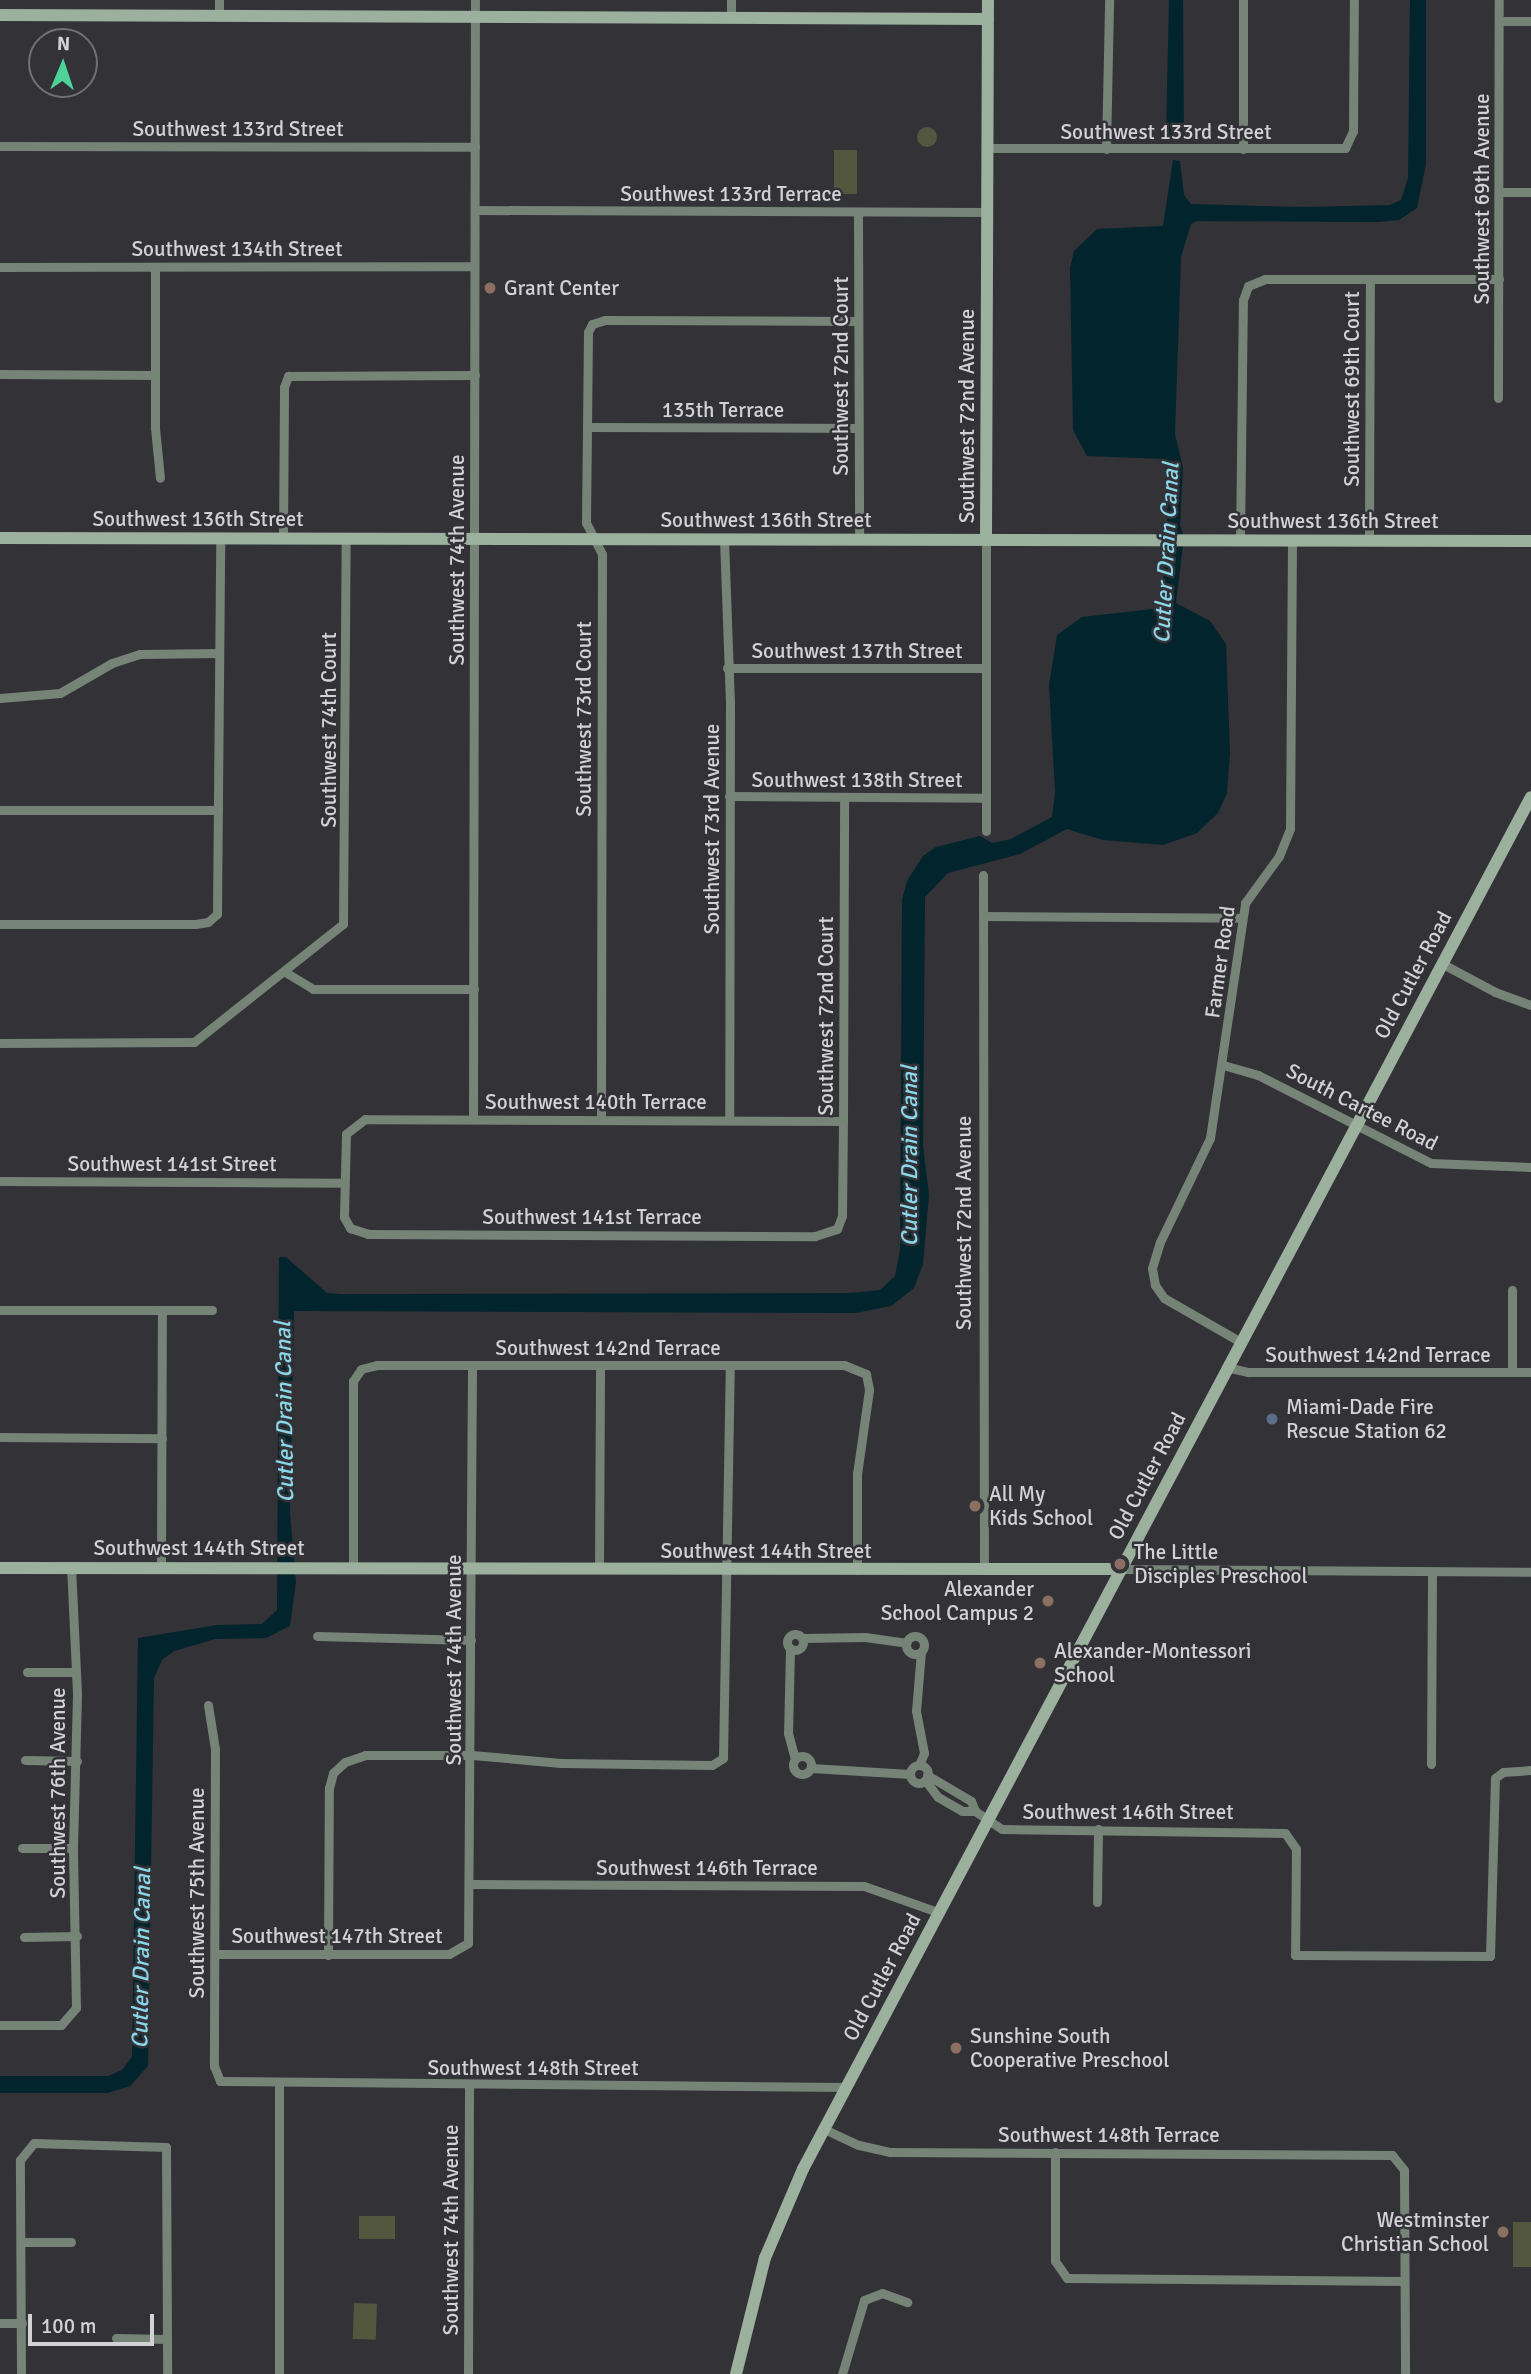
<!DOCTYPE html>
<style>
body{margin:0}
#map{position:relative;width:1531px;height:2374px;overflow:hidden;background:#323237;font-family:Signika,sans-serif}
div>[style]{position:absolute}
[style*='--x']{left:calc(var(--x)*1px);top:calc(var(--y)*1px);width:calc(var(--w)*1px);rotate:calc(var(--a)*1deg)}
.green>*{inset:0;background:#52573e;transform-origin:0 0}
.round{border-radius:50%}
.water>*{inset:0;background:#02242c}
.street>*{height:9px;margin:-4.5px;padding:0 4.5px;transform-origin:4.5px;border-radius:4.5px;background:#768377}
.street>.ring{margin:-4.5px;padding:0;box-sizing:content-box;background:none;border:9px solid #768377;border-radius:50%}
.secondary>*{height:12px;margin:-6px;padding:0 6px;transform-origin:6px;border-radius:6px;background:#9cb09e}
.dots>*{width:19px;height:19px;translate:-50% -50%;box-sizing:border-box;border:4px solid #323237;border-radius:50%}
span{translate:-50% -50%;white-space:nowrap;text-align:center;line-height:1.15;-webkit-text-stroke:5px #323237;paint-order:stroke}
.street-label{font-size:21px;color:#d2d2d5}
.poi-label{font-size:21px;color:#d2d2d5}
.left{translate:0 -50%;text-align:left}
.right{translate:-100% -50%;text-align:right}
.water-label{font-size:23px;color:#8ad7ea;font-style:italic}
.north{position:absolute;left:28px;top:28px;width:70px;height:70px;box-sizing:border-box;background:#323237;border:2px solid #727276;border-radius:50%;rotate:2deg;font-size:19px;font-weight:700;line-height:28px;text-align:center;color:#d2d2d5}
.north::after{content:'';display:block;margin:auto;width:24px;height:32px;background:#4dd39a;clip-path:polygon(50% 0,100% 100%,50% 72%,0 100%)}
.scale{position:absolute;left:28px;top:2314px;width:126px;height:32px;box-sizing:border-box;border:4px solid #d2d2d5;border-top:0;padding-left:9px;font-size:21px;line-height:24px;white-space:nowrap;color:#d2d2d5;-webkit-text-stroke:5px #323237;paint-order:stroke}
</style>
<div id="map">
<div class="green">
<div class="round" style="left:917px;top:127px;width:20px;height:20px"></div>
<div style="left:834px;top:150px;width:23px;height:44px"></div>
<div style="left:359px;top:2216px;width:36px;height:23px"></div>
<div style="left:1513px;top:2222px;width:18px;height:45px"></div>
<div style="left:354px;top:2303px;width:23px;height:36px;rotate:2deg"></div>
</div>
<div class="water">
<div style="clip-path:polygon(1169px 0,1183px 0,1184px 134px,1178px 141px,1171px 140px,1166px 133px)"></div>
<div style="clip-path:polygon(1410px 0,1426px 0,1426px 164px,1417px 208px,1399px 220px,1378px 222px,1197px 221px,1191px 224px,1181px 257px,1175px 434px,1183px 468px,1180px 525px,1184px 537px,1176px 603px,1210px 621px,1226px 644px,1230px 753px,1227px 793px,1218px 813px,1197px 833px,1163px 845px,1103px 840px,1067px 829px,1020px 854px,948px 873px,925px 897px,923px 1146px,929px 1195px,923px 1264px,914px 1288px,891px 1306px,856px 1313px,294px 1311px,290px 1514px,296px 1582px,290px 1626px,266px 1638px,215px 1639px,174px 1651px,162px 1660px,154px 1678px,148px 2066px,130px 2086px,107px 2093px,0 2093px,0 2076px,108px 2076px,122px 2070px,132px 2057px,138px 1638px,217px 1625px,262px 1624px,277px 1610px,279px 1257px,286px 1257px,327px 1293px,341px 1294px,851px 1293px,880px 1290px,895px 1276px,900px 1250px,902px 900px,907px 881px,923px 856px,936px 847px,980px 836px,992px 843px,1011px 839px,1052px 817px,1055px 792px,1049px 685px,1057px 635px,1082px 617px,1161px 608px,1167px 521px,1165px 459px,1087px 456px,1073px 430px,1070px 268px,1074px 251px,1097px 229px,1163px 226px,1173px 160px,1180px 161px,1184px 195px,1191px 204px,1302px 207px,1390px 205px,1401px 200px,1408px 178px)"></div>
</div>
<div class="street">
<div style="--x:219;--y:16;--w:16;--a:-90"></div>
<div style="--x:731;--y:18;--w:18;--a:-90"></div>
<div style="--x:1500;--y:21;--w:31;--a:0"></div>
<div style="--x:0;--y:146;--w:475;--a:0.1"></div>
<div style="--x:987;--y:148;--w:358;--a:0"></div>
<div style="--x:1345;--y:148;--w:19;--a:-65"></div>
<div style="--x:1353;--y:131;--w:131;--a:-89.6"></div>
<div style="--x:1106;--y:149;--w:149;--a:-88.8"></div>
<div style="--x:1243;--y:149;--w:149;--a:-90"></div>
<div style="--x:1499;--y:192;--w:32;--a:0"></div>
<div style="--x:475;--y:210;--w:512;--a:0.22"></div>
<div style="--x:858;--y:212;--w:327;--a:89.8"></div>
<div style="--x:0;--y:267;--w:474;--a:-0.1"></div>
<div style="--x:155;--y:267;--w:161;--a:90"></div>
<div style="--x:155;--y:428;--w:50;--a:84.3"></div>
<div style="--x:0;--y:374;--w:155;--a:0.4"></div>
<div style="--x:1498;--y:398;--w:398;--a:-89.9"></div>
<div style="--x:587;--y:427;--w:271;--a:0.2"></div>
<div style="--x:283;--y:538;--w:151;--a:-89.6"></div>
<div style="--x:284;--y:387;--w:12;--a:-70"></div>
<div style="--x:288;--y:376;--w:187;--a:-0.3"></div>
<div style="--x:724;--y:539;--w:162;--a:87.9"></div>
<div style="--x:730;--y:701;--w:419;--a:90.1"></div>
<div style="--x:1240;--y:540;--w:240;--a:-89.3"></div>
<div style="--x:1243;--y:300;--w:15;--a:-70"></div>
<div style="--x:1248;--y:286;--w:18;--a:-22"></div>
<div style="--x:1265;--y:279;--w:234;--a:0"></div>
<div style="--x:1369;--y:540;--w:260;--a:-89.8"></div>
<div style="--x:727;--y:668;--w:259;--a:0"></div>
<div style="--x:0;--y:698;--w:60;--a:-4.8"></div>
<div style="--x:60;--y:693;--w:60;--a:-30"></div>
<div style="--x:112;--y:663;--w:29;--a:-18"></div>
<div style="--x:140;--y:654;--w:79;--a:-0.7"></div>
<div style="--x:729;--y:796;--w:256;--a:0.4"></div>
<div style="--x:0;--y:810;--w:218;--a:0"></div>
<div style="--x:986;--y:831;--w:292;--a:-90"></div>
<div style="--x:983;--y:875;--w:695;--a:89.92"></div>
<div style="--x:983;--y:916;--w:259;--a:0.4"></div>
<div style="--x:0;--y:924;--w:195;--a:0"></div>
<div style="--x:195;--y:924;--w:13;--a:-9"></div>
<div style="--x:208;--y:922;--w:12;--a:-42"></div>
<div style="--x:217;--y:914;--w:376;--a:-89.5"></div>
<div style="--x:1441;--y:963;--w:61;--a:28.2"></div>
<div style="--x:1495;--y:992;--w:38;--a:20"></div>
<div style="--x:285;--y:972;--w:33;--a:31"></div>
<div style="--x:313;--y:989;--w:161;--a:0"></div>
<div style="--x:0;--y:1043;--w:194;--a:-0.3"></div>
<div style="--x:194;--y:1042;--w:190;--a:-38.4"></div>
<div style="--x:343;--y:924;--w:386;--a:-89.6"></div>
<div style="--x:1223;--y:1065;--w:36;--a:16"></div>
<div style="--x:1258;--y:1075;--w:194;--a:27"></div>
<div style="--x:1431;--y:1163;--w:100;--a:2.3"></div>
<div style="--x:473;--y:1119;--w:1119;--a:-89.9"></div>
<div style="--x:601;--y:1120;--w:566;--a:-89.9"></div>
<div style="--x:602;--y:554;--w:35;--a:-117"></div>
<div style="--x:586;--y:523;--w:191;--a:-89.4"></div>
<div style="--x:588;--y:332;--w:9;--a:-63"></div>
<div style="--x:592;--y:324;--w:14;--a:-17"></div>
<div style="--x:605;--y:320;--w:253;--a:0.2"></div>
<div style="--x:843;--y:1121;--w:478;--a:-179.8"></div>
<div style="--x:365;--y:1119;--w:24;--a:142"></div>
<div style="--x:346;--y:1134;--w:83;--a:91.4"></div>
<div style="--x:344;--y:1217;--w:13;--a:61"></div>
<div style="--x:350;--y:1228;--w:19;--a:18"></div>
<div style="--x:368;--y:1234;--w:447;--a:0.3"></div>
<div style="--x:815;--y:1236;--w:23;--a:-18"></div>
<div style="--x:837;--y:1229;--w:14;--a:-69"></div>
<div style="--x:842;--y:1216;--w:95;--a:-89.4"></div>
<div style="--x:843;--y:1121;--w:324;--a:-89.8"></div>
<div style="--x:0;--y:1181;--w:344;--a:0.3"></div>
<div style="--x:1512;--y:1290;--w:82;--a:90"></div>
<div style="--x:0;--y:1310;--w:212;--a:0"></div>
<div style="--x:1239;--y:1341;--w:86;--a:-150.2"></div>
<div style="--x:1164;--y:1298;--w:16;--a:-125"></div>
<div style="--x:1155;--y:1285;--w:17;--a:-100"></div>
<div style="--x:1152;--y:1268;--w:27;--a:-73"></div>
<div style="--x:1160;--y:1242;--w:115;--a:-64.3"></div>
<div style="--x:1210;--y:1138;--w:238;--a:-81.5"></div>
<div style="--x:1245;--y:903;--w:58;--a:-54.1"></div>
<div style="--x:1279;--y:856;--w:29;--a:-68"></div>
<div style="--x:1290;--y:829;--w:289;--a:-89.6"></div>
<div style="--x:1226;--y:1367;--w:23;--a:13"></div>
<div style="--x:1248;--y:1372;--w:283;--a:0"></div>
<div style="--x:0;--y:1437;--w:162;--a:0.4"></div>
<div style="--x:161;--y:1568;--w:258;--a:-89.8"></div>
<div style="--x:353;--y:1569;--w:188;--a:-90"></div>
<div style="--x:353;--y:1381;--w:14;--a:-56"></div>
<div style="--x:361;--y:1369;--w:16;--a:-14"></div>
<div style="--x:377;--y:1365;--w:467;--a:0"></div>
<div style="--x:844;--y:1365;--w:24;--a:22"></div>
<div style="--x:866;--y:1374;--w:16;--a:79"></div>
<div style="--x:869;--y:1390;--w:85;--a:98.1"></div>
<div style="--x:857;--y:1474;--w:96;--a:90"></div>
<div style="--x:599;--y:1569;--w:204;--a:-89.7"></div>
<div style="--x:1120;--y:1569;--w:411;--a:0.4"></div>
<div class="ring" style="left:787px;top:1634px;width:7px;height:7px"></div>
<div style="--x:317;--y:1636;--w:154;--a:1.5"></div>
<div class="ring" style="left:906px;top:1636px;width:9px;height:9px"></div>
<div style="--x:802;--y:1638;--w:63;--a:-0.9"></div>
<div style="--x:865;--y:1637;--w:42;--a:8.1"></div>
<div style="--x:790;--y:1648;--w:85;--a:91.3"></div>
<div style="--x:788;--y:1733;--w:27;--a:75"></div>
<div style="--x:27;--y:1672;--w:47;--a:0"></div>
<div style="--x:208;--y:1705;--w:45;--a:81"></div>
<div style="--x:215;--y:1749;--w:317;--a:90.2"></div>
<div style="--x:214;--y:2066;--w:16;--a:68"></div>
<div style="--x:220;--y:2081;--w:626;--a:0.55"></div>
<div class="ring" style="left:793px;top:1756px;width:9px;height:9px"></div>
<div style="--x:25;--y:1760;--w:52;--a:1.1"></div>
<div style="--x:1431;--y:1764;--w:192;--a:-89.7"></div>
<div style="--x:919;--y:1765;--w:13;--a:-67"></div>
<div style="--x:924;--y:1753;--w:43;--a:-100.8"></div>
<div style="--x:916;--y:1711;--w:59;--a:-85.2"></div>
<div class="ring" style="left:910px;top:1765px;width:9px;height:9px"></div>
<div style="--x:811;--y:1768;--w:99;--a:3.5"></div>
<div style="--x:927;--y:1775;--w:51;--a:30.6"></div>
<div style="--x:971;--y:1801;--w:11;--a:68"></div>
<div style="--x:975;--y:1811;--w:32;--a:34"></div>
<div style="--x:1002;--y:1829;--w:283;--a:0.8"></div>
<div style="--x:1285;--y:1833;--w:19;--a:55"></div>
<div style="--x:1296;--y:1849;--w:106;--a:90.5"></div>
<div style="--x:1295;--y:1955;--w:195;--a:0.3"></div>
<div style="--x:1490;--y:1956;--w:178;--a:-88.4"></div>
<div style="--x:1495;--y:1778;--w:10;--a:-37"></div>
<div style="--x:1503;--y:1772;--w:28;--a:-4"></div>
<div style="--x:925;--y:1780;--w:21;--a:53"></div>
<div style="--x:938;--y:1797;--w:28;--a:30"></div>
<div style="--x:962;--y:1811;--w:13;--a:0"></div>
<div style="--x:22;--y:1848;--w:51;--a:0"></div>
<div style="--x:471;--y:1884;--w:393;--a:0.3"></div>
<div style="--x:864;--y:1886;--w:78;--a:19.4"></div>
<div style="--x:1097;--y:1902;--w:73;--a:-89.2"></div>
<div style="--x:24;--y:1937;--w:53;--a:-1.1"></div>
<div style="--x:215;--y:1954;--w:234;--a:0"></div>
<div style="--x:449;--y:1954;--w:22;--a:-30"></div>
<div style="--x:468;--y:1943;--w:578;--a:-89.6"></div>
<div style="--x:328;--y:1955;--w:167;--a:-89.7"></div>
<div style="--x:329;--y:1788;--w:16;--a:-75"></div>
<div style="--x:333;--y:1773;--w:16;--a:-43"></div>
<div style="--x:345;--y:1762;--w:21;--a:-19"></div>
<div style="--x:365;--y:1755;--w:107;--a:0"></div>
<div style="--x:472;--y:1755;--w:89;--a:5.1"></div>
<div style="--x:561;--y:1763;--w:151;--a:0.8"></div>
<div style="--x:712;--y:1765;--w:13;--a:-32"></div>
<div style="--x:723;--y:1758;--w:392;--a:-89"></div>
<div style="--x:0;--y:2025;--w:61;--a:0"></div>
<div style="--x:61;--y:2025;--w:23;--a:-49"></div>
<div style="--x:76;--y:2008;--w:160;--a:-91.1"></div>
<div style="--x:73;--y:1848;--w:155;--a:-88.5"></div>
<div style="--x:77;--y:1693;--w:127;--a:-92.7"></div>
<div style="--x:824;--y:2129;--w:38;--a:25"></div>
<div style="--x:859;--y:2145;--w:32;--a:13"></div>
<div style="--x:890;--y:2152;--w:502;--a:0.34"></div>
<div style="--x:1392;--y:2155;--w:19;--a:51"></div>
<div style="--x:1404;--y:2170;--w:204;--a:89.7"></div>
<div style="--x:1055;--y:2152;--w:109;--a:90"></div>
<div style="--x:1055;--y:2261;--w:21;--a:55"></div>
<div style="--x:1067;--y:2278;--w:336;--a:0.5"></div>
<div style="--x:21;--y:2242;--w:50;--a:0"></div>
<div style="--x:0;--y:2323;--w:22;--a:0"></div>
<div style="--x:116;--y:2338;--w:51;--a:1.1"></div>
<div style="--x:21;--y:2374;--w:214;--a:-90.3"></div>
<div style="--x:20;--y:2160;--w:22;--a:-51"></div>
<div style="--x:34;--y:2143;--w:132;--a:1.7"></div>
<div style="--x:166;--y:2147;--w:227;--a:89.7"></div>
<div style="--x:279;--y:2374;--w:290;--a:-90"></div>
<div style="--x:468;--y:2374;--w:288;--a:-89.8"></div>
<div style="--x:842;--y:2374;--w:77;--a:-73.4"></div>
<div style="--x:864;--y:2300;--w:19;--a:-21"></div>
<div style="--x:882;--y:2293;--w:27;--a:20"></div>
</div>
<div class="secondary">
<div style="--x:0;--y:15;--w:988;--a:0.23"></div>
<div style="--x:0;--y:538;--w:1531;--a:0.11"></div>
<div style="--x:986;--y:539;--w:539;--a:-89.79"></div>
<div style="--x:0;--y:1568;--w:1120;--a:0.05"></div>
<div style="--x:736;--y:2374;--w:120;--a:-76"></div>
<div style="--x:765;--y:2258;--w:97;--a:-66.9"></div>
<div style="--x:803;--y:2169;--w:1553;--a:-62.05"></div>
</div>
<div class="dots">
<div style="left:490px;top:288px;background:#8d6e63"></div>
<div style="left:1272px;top:1419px;background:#5c6f8a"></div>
<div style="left:975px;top:1506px;background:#8d6e63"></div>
<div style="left:1120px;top:1564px;background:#8d6e63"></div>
<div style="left:1048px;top:1601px;background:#8d6e63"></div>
<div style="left:1040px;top:1663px;background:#8d6e63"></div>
<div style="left:956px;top:2048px;background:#8d6e63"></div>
<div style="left:1503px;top:2232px;background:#8d6e63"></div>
</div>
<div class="street-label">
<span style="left:238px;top:129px">Southwest 133rd Street</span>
<span style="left:1166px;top:132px">Southwest 133rd Street</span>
<span style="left:731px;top:194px">Southwest 133rd Terrace</span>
<span style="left:1482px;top:199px;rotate:-90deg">Southwest 69th Avenue</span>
<span style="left:237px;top:249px">Southwest 134th Street</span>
<span style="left:841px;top:376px;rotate:-90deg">Southwest 72nd Court</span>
<span style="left:1352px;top:389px;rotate:-90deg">Southwest 69th Court</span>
<span style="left:723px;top:410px">135th Terrace</span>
<span style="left:967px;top:416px;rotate:-90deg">Southwest 72nd Avenue</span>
<span style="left:198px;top:519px">Southwest 136th Street</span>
<span style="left:766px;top:520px">Southwest 136th Street</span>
<span style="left:1333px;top:521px">Southwest 136th Street</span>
<span style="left:457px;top:560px;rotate:-90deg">Southwest 74th Avenue</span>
<span style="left:857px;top:651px">Southwest 137th Street</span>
<span style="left:584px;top:719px;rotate:-90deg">Southwest 73rd Court</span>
<span style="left:329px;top:730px;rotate:-90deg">Southwest 74th Court</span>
<span style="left:857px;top:780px">Southwest 138th Street</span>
<span style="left:712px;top:829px;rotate:-90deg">Southwest 73rd Avenue</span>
<span style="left:1220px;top:962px;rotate:-82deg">Farmer Road</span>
<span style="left:1413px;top:975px;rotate:-62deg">Old Cutler Road</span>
<span style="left:826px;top:1016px;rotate:-90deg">Southwest 72nd Court</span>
<span style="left:596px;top:1102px">Southwest 140th Terrace</span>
<span style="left:1362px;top:1107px;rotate:27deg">South Cartee Road</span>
<span style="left:172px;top:1164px">Southwest 141st Street</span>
<span style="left:592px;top:1217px">Southwest 141st Terrace</span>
<span style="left:964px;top:1223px;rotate:-90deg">Southwest 72nd Avenue</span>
<span style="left:608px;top:1348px">Southwest 142nd Terrace</span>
<span style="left:1378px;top:1355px">Southwest 142nd Terrace</span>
<span style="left:1147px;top:1476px;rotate:-62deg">Old Cutler Road</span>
<span style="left:199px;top:1548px">Southwest 144th Street</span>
<span style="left:766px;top:1551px">Southwest 144th Street</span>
<span style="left:454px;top:1660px;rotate:-90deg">Southwest 74th Avenue</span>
<span style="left:58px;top:1793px;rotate:-90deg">Southwest 76th Avenue</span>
<span style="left:1128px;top:1812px">Southwest 146th Street</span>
<span style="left:707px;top:1868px">Southwest 146th Terrace</span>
<span style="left:197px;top:1893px;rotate:-90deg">Southwest 75th Avenue</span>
<span style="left:337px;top:1936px">Southwest 147th Street</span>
<span style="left:882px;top:1977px;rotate:-62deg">Old Cutler Road</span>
<span style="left:533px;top:2068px">Southwest 148th Street</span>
<span style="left:1109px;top:2135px">Southwest 148th Terrace</span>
<span style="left:451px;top:2230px;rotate:-90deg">Southwest 74th Avenue</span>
</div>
<div class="poi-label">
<span class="left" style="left:504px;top:288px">Grant Center</span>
<span class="left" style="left:1286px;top:1419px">Miami-Dade Fire<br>Rescue Station 62</span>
<span class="left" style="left:989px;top:1506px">All My<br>Kids School</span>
<span class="left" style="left:1134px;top:1564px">The Little<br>Disciples Preschool</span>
<span class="right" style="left:1034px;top:1601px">Alexander<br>School Campus 2</span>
<span class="left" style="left:1054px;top:1663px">Alexander-Montessori<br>School</span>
<span class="left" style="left:970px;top:2048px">Sunshine South<br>Cooperative Preschool</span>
<span class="right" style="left:1489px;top:2232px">Westminster<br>Christian School</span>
</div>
<div class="water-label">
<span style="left:1167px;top:553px;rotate:-87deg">Cutler Drain Canal</span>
<span style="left:910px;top:1156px;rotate:-90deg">Cutler Drain Canal</span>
<span style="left:285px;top:1412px;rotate:-91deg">Cutler Drain Canal</span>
<span style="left:142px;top:1958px;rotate:-89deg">Cutler Drain Canal</span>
</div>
<div class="north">N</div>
<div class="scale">100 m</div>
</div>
